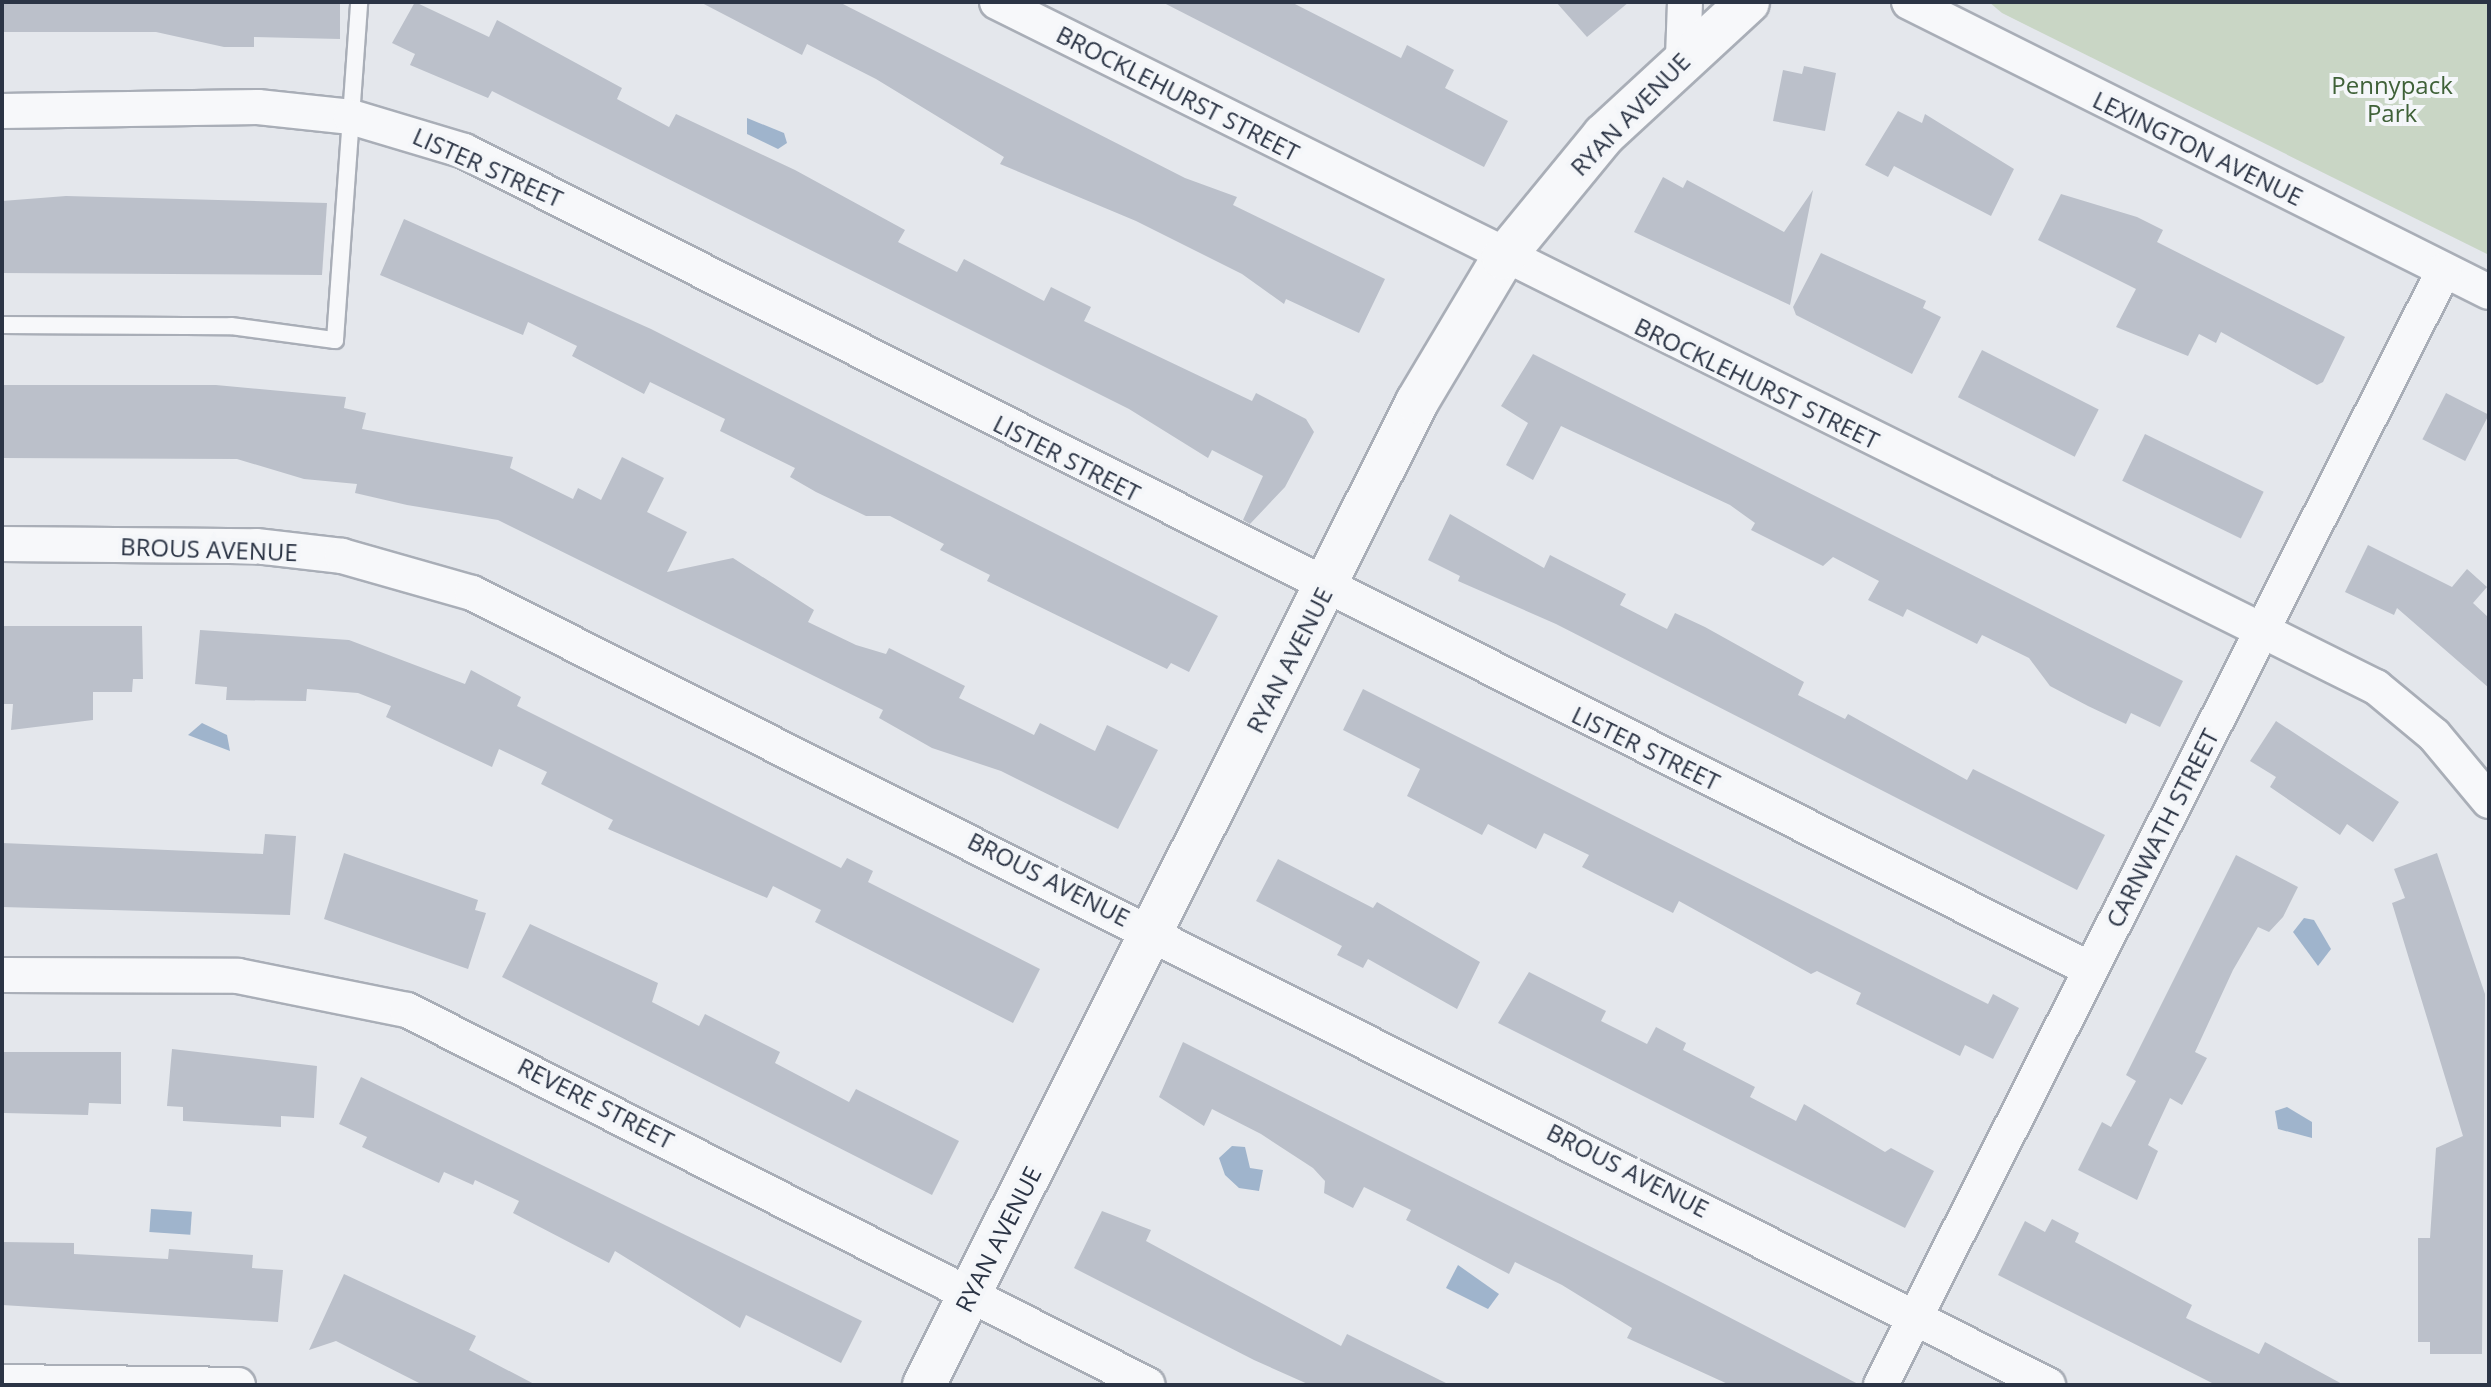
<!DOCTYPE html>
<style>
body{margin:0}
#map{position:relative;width:2491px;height:1387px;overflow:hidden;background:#e4e7ec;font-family:"Open Sans",sans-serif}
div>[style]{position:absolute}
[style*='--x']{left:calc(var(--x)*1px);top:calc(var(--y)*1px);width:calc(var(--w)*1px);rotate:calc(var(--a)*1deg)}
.green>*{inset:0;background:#c9d6c5}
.water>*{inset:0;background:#9fb4cc;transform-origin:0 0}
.building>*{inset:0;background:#bbc0ca;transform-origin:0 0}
.roads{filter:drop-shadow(2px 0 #a9aeb7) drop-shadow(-2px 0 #a9aeb7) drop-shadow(0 2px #a9aeb7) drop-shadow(0 -2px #a9aeb7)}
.service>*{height:16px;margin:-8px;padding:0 8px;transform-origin:8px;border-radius:8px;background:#f7f8fa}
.minor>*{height:34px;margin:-17px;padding:0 17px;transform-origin:17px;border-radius:17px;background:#f7f8fa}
.tertiary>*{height:42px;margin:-21px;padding:0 21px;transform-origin:21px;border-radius:21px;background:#f7f8fa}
span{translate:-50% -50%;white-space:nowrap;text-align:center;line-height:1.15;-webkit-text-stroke:8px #f4f6f9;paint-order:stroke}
.park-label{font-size:24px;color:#3f6138}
.street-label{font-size:24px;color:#2b3445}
.frame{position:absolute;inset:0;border:4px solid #2b3445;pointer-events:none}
</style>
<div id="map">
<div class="green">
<div style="clip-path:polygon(1989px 2px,2489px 2px,2489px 255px,2002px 13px)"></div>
</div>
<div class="water">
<div style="clip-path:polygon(747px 118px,784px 133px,787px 143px,778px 149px,747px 134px)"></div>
<div style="clip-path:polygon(202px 723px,227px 735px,230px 751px,188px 735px)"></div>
<div style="clip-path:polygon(2304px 918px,2314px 920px,2331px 949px,2318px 966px,2293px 932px)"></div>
<div style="clip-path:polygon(2287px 1107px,2312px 1122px,2312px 1138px,2278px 1129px,2275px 1111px)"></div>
<div style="clip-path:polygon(1232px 1146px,1245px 1147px,1250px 1168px,1263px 1170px,1259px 1191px,1239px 1188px,1225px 1175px,1219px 1158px)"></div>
<div style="left:151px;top:1209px;width:41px;height:23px;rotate:4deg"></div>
<div style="clip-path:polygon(1458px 1265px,1499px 1294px,1488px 1309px,1446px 1288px)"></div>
</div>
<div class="building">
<div style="clip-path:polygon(2px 2px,340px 2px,340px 39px,254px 37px,254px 47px,224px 47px,156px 32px,2px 32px)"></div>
<div style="clip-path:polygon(415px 2px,489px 37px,497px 20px,622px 88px,617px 99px,669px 127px,676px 114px,795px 170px,905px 230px,898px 242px,957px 272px,964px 259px,1044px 301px,1051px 287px,1091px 307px,1084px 321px,1252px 401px,1256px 393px,1306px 419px,1314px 432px,1285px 487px,1250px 524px,1243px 520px,1263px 476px,1212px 450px,1208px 458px,1129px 409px,492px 91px,488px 98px,410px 65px,415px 54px,392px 43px)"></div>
<div style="clip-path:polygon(700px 2px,839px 2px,1185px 178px,1237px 197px,1233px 205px,1385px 279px,1359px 333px,1286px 299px,1284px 304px,1242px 274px,1136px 221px,1000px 164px,1004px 157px,876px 79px,807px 44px,802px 55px)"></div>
<div style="clip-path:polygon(1162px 2px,1291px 2px,1401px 58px,1407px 45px,1454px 70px,1445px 88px,1508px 121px,1484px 167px)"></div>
<div style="clip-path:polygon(1556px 2px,1629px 2px,1587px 37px)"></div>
<div style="clip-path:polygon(1804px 66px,1836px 73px,1825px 131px,1773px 121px,1783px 70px,1802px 74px)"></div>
<div style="clip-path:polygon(1898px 111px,1922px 123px,1925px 114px,2014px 169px,1991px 216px,1894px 166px,1888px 177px,1865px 165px)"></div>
<div style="clip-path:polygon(1663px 177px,1683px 188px,1687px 180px,1784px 232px,1813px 190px,1790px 305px,1634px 232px)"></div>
<div style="clip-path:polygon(2061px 194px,2137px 217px,2163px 230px,2157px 242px,2345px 337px,2323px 382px,2317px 385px,2221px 332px,2216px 343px,2199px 334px,2188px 356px,2116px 327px,2136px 289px,2038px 240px)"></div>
<div style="clip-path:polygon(66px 196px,327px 203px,322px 275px,2px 273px,2px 201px)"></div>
<div style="clip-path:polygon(404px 219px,651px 329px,1218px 616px,1189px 672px,1171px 663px,1167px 669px,987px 581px,990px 575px,940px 550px,944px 544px,890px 516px,866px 516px,816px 492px,790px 477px,795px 468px,720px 431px,725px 419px,650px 382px,644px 394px,572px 356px,577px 346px,528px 322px,523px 335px,380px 275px)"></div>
<div style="clip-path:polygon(1821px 253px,1926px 301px,1923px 308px,1941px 317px,1912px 374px,1796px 315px,1793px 307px)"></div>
<div style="left:1982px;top:350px;width:131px;height:53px;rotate:27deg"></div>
<div style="clip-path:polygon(1533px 354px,2183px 681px,2160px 727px,2131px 713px,2126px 724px,2088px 706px,2050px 686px,2029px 658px,1982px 635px,1977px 644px,1907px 609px,1903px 617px,1868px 600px,1879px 581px,1833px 557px,1823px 566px,1751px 530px,1755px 523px,1730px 505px,1561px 426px,1533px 480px,1506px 465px,1528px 423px,1501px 406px)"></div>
<div style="clip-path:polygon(2px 385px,216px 385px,346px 397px,344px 408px,366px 413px,362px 429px,513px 457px,510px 468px,573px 499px,578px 488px,601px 500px,622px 457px,664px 478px,647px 512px,687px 532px,667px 572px,733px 558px,814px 610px,808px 622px,856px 645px,886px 654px,889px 648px,965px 686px,959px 698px,1034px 735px,1040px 723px,1095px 751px,1107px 725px,1158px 750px,1118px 829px,1001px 771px,932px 748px,879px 718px,883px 710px,498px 520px,407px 505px,355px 493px,357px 484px,304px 479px,237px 459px,2px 458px)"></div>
<div style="left:2446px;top:393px;width:48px;height:52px;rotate:27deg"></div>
<div style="left:2145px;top:434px;width:132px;height:52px;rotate:26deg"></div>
<div style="clip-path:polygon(1450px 514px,1544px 568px,1550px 555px,1626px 594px,1620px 605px,1667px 629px,1675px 613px,1705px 627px,1804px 682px,1798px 695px,1845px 719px,1848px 714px,1967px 780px,1973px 769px,2105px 835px,2077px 890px,1556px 624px,1458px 581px,1460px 576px,1428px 560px)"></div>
<div style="clip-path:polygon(2368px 545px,2452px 587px,2467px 569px,2487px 587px,2473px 603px,2489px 618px,2489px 688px,2397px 608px,2394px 615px,2345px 592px)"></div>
<div style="clip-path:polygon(2px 626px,142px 626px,143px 679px,133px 679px,132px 692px,93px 692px,93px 720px,11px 730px,13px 704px,2px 704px)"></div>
<div style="clip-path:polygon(200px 630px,349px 640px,465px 684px,471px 670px,521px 697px,517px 706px,841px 868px,847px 858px,873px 871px,868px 882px,1040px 969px,1013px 1023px,815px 922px,821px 910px,773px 886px,767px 898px,608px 829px,613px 820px,541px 784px,547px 772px,499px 749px,492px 767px,386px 717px,391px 706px,358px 693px,307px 689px,306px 701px,226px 700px,227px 687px,195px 684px)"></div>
<div style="clip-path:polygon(1363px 689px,1988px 1004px,1993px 994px,2019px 1008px,1993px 1059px,1965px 1045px,1960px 1056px,1856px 1004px,1861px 993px,1817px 971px,1811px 974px,1679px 901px,1673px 913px,1582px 867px,1589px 855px,1544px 833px,1536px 849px,1488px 824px,1482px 835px,1407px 796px,1420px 769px,1343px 730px)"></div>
<div style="clip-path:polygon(2276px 721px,2399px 802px,2373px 842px,2347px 824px,2340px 835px,2270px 787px,2276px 777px,2250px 761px)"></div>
<div style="clip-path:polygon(265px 834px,296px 836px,290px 915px,2px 907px,2px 843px,263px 854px)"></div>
<div style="clip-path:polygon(344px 853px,478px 900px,475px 910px,486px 913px,468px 969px,324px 919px)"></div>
<div style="clip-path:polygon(2437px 853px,2485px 994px,2482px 1354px,2430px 1354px,2430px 1342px,2418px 1342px,2418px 1238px,2430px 1238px,2436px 1148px,2463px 1136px,2392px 903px,2405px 898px,2394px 869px)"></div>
<div style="clip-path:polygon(2236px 855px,2298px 887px,2283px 917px,2269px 932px,2258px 927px,2233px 970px,2195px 1052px,2207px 1058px,2182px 1105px,2170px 1098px,2148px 1145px,2158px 1151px,2137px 1200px,2078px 1170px,2102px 1122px,2111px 1127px,2136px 1081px,2126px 1075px)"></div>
<div style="clip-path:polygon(1278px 859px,1373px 908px,1377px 902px,1480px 962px,1457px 1009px,1368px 959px,1363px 968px,1337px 955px,1342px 946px,1256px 901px)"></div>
<div style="clip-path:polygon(530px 924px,658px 983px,652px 1002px,699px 1026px,705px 1014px,780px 1052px,775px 1063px,849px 1102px,856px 1089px,959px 1141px,932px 1195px,502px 977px)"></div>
<div style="clip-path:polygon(1529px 972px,1606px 1011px,1601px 1021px,1647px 1044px,1656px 1027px,1686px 1043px,1683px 1050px,1755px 1087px,1750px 1097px,1796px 1121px,1804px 1104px,1885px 1152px,1891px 1148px,1934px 1171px,1905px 1228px,1498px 1023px)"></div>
<div style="clip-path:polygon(1183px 1042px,1661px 1282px,1860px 1385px,1730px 1385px,1627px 1338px,1632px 1328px,1562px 1285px,1515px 1262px,1509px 1274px,1406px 1220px,1411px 1210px,1364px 1187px,1353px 1208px,1324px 1193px,1325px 1181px,1313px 1168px,1261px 1134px,1212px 1109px,1204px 1126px,1159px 1097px)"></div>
<div style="clip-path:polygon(172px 1049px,317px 1066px,314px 1118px,281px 1116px,281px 1127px,183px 1121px,183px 1107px,167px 1106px)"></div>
<div style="clip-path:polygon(2px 1052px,121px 1052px,121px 1104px,89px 1103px,88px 1115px,4px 1113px)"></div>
<div style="clip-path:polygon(361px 1077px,862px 1321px,841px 1363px,746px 1315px,740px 1328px,615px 1251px,609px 1263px,513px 1213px,519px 1201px,475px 1180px,473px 1185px,444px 1172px,439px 1183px,362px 1147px,367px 1137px,339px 1124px)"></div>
<div style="clip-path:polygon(1102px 1211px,1151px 1230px,1146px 1241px,1341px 1346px,1347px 1334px,1450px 1385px,1310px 1385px,1254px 1360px,1074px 1268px)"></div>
<div style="clip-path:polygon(2052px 1219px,2079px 1233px,2075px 1242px,2192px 1305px,2186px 1318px,2259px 1354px,2265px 1342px,2344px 1385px,2216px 1385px,1998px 1275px,2025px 1221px,2045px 1232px)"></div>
<div style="clip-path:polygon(2px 1242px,74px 1243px,74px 1254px,168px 1259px,169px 1249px,253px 1255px,252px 1268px,283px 1270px,278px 1322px,2px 1305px)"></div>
<div style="clip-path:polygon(344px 1274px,476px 1336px,469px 1350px,536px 1385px,423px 1385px,336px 1341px,309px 1350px)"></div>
</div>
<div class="roads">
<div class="service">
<div style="--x:2;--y:325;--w:229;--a:0.3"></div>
<div style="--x:231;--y:326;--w:105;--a:7.7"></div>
<div style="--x:335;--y:340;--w:339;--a:-85.9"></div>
</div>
<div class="minor">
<div style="--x:997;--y:2;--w:1540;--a:26.42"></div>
<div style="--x:2376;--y:687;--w:75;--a:39.6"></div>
<div style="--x:2434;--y:735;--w:86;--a:50.2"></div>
<div style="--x:1909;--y:2;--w:648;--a:26.57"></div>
<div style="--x:1683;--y:57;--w:55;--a:-87.9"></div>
<div style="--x:2;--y:111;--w:256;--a:-0.9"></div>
<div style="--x:258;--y:107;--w:94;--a:6.1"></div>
<div style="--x:351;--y:117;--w:118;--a:16.7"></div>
<div style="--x:464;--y:151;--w:1820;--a:26.71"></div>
<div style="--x:2;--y:544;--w:254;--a:0.5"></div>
<div style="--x:256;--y:546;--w:87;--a:6.6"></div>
<div style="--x:342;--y:556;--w:135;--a:15.9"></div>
<div style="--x:472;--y:593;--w:1764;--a:26.68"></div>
<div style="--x:2;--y:975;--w:236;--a:0.2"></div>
<div style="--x:238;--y:976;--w:172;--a:11.4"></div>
<div style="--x:407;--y:1010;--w:830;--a:26.84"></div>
<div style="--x:2;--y:1382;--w:236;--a:0.7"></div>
<div style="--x:1881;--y:1385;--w:1249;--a:-63.21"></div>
</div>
<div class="tertiary">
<div style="--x:924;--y:1385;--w:1100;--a:-63.37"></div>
<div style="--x:1417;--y:402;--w:168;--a:-59.2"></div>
<div style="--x:1503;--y:258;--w:159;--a:-50.6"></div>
<div style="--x:1604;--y:135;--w:196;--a:-42.7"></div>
</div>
</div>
<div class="park-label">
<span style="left:2392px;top:99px">Pennypack<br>Park</span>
</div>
<div class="street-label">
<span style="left:1178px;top:93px;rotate:27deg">BROCKLEHURST STREET</span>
<span style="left:1630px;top:114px;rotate:-46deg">RYAN AVENUE</span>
<span style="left:2198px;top:148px;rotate:26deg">LEXINGTON AVENUE</span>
<span style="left:488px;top:167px;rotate:24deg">LISTER STREET</span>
<span style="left:1757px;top:383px;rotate:26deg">BROCKLEHURST STREET</span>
<span style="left:1067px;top:458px;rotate:27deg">LISTER STREET</span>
<span style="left:209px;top:549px;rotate:2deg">BROUS AVENUE</span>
<span style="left:1289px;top:660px;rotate:-63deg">RYAN AVENUE</span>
<span style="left:1646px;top:748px;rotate:26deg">LISTER STREET</span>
<span style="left:2162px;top:828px;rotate:-63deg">CARNWATH STREET</span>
<span style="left:1049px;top:879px;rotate:27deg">BROUS AVENUE</span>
<span style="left:596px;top:1103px;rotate:27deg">REVERE STREET</span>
<span style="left:1628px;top:1170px;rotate:27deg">BROUS AVENUE</span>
<span style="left:998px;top:1239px;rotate:-63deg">RYAN AVENUE</span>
</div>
<div class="frame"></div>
</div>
